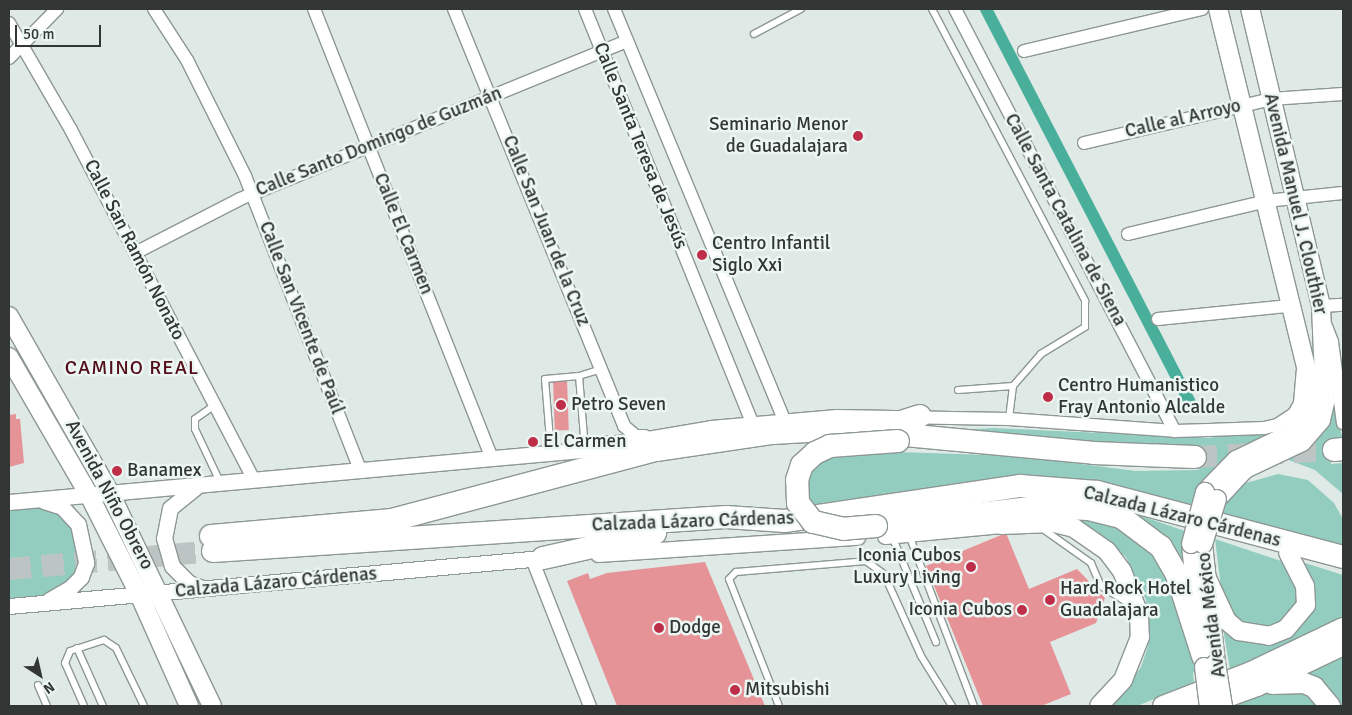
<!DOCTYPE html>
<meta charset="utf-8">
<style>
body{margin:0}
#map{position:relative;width:1352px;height:715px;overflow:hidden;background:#dfe9e6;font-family:Signika,sans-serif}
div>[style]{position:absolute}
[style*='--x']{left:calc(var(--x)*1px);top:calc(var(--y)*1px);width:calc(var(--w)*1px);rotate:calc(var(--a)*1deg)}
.green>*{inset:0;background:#92cdbf}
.canal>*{height:12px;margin:-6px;padding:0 6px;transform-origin:6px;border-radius:6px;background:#49af9b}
.building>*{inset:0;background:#e69398;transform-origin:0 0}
.motorway-tunnel>*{height:22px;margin-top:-11px;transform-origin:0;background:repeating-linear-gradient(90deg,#bcc5c3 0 22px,transparent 0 33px)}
.roads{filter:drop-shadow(1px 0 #8d9794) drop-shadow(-1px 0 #8d9794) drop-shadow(0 1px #8d9794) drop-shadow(0 -1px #8d9794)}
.service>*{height:6px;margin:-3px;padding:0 3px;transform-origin:3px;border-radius:3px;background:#fff}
.minor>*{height:12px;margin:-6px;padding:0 6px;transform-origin:6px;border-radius:6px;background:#fff}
.tertiary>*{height:15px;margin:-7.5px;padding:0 7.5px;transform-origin:7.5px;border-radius:7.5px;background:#fff}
.secondary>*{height:18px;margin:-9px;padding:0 9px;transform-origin:9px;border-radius:9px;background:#fff}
.primary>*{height:20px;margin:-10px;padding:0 10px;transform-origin:10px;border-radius:10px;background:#fff}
.motorway>*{height:22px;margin:-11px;padding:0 11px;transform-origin:11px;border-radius:11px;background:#fff}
.bridges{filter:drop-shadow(1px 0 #8d9794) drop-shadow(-1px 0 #8d9794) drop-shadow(0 1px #8d9794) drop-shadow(0 -1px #8d9794)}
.secondary-bridge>*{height:18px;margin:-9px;padding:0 9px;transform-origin:9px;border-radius:9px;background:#fff}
.motorway-bridge>*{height:22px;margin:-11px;padding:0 11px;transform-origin:11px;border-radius:11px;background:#fff}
.dots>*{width:14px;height:14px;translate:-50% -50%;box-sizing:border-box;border:2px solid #ecf6f3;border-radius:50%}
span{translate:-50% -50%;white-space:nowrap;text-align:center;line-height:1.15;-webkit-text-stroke:5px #ecf6f3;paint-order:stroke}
.street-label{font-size:19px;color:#323635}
.poi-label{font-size:19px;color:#323635}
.right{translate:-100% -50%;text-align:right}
.left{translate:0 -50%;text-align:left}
.neighbourhood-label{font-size:20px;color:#530e1a;letter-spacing:1px}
.frame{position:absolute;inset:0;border:10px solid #323635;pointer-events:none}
.north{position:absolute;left:15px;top:650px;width:50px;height:50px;-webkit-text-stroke:4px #ecf6f3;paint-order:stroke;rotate:145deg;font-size:14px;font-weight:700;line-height:20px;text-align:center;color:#323635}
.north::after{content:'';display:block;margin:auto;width:18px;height:22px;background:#323635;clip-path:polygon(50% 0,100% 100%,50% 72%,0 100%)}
.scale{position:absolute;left:15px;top:25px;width:86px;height:22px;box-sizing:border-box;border:2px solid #323635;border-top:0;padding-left:6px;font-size:15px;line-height:18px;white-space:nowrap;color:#323635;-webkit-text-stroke:4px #ecf6f3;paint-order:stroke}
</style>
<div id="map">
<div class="green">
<div style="clip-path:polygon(1334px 410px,1343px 439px,1329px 441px,1331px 464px,1343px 463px,1343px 494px,1315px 470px,1286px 459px,1316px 442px)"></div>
<div style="clip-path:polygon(994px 428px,1207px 438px,1289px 429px,1284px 434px,1241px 446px,1223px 460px,1205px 479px,1189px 507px,1096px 483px,1018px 477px,821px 503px,825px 520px,1026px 495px,1095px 500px,1185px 531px,1188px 578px,1170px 547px,1157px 532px,1132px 517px,1106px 510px,1040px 504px,838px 526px,824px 524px,814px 517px,804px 499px,805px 475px,823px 456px,836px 450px,1018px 456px,1136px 471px,1199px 470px,1198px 448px,1134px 449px,959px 430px)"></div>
<div style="clip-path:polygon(1278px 474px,1308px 480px,1334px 503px,1343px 519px,1343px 549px,1220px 516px,1232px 493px,1246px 483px)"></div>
<div style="clip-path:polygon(46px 506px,63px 512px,82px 544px,77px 576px,53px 595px,9px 599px,9px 510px)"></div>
<div style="clip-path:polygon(1062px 517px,1091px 517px,1136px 532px,1172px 577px,1200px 670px,1193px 672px,1194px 683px,1137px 706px,1113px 706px,1141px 667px,1148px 646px,1146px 600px,1126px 557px,1088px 526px)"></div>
<div style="clip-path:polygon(1215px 539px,1287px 563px,1302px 600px,1277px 630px,1249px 628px,1235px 618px,1221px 587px)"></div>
<div style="clip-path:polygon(1302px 562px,1343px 575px,1343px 619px,1259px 659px,1230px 669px,1222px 623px,1294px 631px,1306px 619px,1313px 590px)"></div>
<div style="clip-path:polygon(1343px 652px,1343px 706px,1340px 706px,1299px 675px)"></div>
<div style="clip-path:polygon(1297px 687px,1325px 706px,1233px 706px,1270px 689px)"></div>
</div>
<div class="canal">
<div style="--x:986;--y:9;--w:448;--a:62.6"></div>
</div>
<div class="building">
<div style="left:567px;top:379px;width:51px;height:14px;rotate:88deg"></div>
<div style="clip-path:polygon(16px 414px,16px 419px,20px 419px,24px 463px,9px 467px,9px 415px)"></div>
<div style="clip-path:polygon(1006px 533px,1029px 589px,1077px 569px,1105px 598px,1096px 623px,1050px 642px,1071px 694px,1041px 706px,983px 706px,926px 566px)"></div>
<div style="clip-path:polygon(705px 562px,765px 706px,617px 706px,567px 581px,588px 573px,590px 579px,607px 573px)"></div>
</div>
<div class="motorway-tunnel">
<div style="--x:1195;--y:457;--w:139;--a:-2.9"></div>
<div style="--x:9;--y:569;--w:205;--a:-5"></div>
</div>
<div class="roads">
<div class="service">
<div style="--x:932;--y:9;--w:330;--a:62.3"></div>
<div style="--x:1085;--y:301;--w:26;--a:90"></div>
<div style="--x:1085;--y:327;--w:52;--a:148.5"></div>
<div style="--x:1041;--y:354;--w:43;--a:131.2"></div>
<div style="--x:754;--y:34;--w:53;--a:-28"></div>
<div style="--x:579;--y:376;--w:24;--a:-17"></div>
<div style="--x:958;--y:390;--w:55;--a:-4.2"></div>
<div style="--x:1013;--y:386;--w:33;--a:97"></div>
<div style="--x:215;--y:405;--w:24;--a:145"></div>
<div style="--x:195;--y:419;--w:10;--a:90"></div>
<div style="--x:195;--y:429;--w:59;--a:64.7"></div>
<div style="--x:551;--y:452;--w:73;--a:-94.7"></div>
<div style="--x:545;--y:379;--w:34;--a:-5"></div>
<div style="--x:579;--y:376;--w:73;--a:85.3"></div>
<div style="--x:1043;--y:529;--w:59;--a:35.3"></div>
<div style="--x:1091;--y:563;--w:25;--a:67"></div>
<div style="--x:1101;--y:586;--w:38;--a:32"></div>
<div style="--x:909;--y:535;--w:183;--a:69.2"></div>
<div style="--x:892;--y:536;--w:115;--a:67.5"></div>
<div style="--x:77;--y:648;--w:64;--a:65.9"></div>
<div style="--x:38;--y:685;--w:23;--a:67"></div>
<div style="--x:84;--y:706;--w:47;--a:-113.8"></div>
<div style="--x:65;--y:663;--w:13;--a:-67"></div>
<div style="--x:70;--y:651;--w:36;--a:-18"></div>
<div style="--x:104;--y:640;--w:14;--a:34"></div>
<div style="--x:116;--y:648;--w:64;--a:64.2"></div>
<div style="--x:779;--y:706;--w:136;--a:-111.5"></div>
<div style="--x:729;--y:579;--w:10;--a:-45"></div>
<div style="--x:736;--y:572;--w:130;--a:-4.8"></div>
<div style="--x:866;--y:561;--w:22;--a:36"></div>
<div style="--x:884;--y:574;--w:90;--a:65.7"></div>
<div style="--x:921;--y:656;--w:59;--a:58.2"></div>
</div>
<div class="minor">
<div style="--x:154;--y:9;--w:61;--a:57.1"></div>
<div style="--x:187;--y:60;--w:130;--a:63.4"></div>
<div style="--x:245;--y:176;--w:316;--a:68.6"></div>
<div style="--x:314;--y:9;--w:484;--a:68.4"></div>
<div style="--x:454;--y:9;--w:450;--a:67.8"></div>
<div style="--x:624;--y:426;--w:16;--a:40"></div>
<div style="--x:636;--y:436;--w:9;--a:0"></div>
<div style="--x:585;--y:9;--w:446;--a:68"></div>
<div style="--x:614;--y:9;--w:444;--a:67.5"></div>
<div style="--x:955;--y:9;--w:476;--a:62.5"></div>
<div style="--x:9;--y:23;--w:124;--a:59.9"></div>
<div style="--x:71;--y:130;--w:395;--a:62.4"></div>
<div style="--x:1024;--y:51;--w:183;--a:-13.3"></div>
<div style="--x:9;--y:58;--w:69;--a:-45.6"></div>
<div style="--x:1084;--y:143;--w:192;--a:-13.2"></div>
<div style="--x:1271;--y:99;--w:72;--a:-4"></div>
<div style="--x:1128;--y:234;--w:142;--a:-13.4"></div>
<div style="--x:1266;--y:201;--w:77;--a:-5.9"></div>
<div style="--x:135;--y:253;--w:118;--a:-27.2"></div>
<div style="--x:240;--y:199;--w:418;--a:-22.2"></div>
<div style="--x:1321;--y:306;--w:22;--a:-3"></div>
<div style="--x:1158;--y:319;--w:132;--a:-5.7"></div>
<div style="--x:1326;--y:326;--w:17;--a:69"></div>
<div style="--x:1332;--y:342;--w:82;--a:82.3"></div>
<div style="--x:630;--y:441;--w:82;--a:-9.8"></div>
<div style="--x:711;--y:427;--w:126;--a:-5"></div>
<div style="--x:837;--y:416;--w:172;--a:1"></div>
<div style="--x:1009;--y:419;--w:166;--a:4.1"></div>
<div style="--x:1175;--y:431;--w:89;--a:-1.9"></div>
<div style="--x:1264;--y:428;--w:13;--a:-13"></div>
<div style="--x:1277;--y:425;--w:20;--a:-33"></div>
<div style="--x:1294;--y:414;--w:13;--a:-61"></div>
<div style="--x:1300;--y:403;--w:32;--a:-85"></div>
<div style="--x:532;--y:559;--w:158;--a:68.5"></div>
</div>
<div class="tertiary">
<div style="--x:196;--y:487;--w:33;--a:141"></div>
<div style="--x:170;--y:508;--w:31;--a:101"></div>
<div style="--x:164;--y:538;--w:29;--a:74"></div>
<div style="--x:172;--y:566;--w:24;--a:45"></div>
<div style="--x:189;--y:583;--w:14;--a:21"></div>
<div style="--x:44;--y:501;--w:19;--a:18"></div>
<div style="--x:62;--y:507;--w:23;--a:47"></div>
<div style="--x:78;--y:524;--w:40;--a:78"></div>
<div style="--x:86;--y:563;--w:15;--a:110"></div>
<div style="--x:81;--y:577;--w:16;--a:135"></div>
<div style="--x:70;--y:588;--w:24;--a:150"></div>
<div style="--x:9;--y:502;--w:586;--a:-5.19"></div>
<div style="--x:885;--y:536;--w:117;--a:-5.4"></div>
<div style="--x:598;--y:554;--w:260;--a:-3.8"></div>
<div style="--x:9;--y:606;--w:546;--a:-5.15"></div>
</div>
<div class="secondary">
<div style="--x:9;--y:316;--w:204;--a:60.3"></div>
<div style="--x:110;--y:493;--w:236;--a:64.4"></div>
<div style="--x:9;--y:357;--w:160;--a:59.9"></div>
<div style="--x:89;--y:495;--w:111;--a:63.2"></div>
<div style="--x:139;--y:594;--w:123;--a:65.9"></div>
<div style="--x:1205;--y:492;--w:45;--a:-45.9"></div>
<div style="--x:1236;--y:460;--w:62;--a:-25.7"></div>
<div style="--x:1292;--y:433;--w:21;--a:-45"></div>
<div style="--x:1307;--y:418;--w:14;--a:-73"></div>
<div style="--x:1311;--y:405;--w:26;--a:-94"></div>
<div style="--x:1309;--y:379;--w:381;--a:-103.8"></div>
<div style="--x:1217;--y:499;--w:41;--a:-47"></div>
<div style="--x:1245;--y:469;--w:63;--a:-25.3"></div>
<div style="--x:1302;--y:442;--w:29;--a:-49"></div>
<div style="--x:1321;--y:420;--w:18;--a:-77"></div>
<div style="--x:1325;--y:402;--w:96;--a:-92.4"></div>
<div style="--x:1321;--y:306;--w:305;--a:-103.4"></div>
<div style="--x:1001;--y:525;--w:53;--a:-2.2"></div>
<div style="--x:1054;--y:523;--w:21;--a:14"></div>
<div style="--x:1074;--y:528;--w:40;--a:34.9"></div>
<div style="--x:1107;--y:551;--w:25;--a:53"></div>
<div style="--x:1122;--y:571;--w:46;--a:68.4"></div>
<div style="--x:1139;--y:614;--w:23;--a:88"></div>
<div style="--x:1140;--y:637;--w:46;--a:111.6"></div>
<div style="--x:1123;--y:680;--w:35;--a:133"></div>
<div style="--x:1191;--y:544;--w:74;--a:84.6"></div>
<div style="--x:1203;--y:544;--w:120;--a:83.8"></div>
<div style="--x:1205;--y:574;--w:52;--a:64.9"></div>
<div style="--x:1227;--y:621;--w:16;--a:40"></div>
<div style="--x:1239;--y:631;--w:30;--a:9"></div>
<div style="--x:1269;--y:636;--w:18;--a:-22"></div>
<div style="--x:1286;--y:629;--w:31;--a:-50"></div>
<div style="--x:1306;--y:605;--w:19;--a:-93"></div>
<div style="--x:1305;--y:586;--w:37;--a:-117"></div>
</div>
<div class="primary">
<div style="--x:1272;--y:684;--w:32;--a:-2"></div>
<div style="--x:1304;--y:683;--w:11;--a:22"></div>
<div style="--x:1314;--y:687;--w:25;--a:50"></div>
<div style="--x:1204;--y:705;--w:56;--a:-19.7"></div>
<div style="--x:1257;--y:686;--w:95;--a:-25.5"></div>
<div style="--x:1163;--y:706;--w:94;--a:-21.1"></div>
<div style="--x:1251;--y:672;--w:102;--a:-25.6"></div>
</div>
<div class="motorway">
<div style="--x:876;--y:430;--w:46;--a:-17.7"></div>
<div style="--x:593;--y:449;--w:46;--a:-5"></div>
<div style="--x:1334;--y:450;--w:9;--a:-6"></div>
<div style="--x:876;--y:526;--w:162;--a:-6.7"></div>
<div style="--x:1037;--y:507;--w:52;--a:2.2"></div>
<div style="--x:1089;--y:509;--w:33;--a:14"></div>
<div style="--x:1121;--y:517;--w:50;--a:36.9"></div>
<div style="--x:1161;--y:547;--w:32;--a:60"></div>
<div style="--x:1177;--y:575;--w:85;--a:72.2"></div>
<div style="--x:211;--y:536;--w:182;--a:-5.1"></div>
<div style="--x:392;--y:520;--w:273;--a:-14.9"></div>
<div style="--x:656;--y:450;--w:118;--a:-8.3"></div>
<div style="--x:773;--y:433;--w:68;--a:-3.4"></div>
<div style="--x:841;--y:429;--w:254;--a:5.4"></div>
<div style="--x:1094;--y:453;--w:101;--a:2.3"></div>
<div style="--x:213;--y:551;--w:514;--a:-3.79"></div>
<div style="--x:726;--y:517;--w:59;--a:3.9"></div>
<div style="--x:785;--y:521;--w:238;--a:-8.5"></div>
<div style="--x:1020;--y:486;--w:77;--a:4.5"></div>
<div style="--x:1097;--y:492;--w:254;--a:14.8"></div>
<div style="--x:543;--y:558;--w:115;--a:-12.6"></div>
</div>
</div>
<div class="bridges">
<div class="secondary-bridge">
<div style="--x:1191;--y:544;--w:54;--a:-74.9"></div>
<div style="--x:1203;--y:544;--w:47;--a:-72.7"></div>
<div style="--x:1216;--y:663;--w:44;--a:80.8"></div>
<div style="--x:1204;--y:667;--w:39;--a:83"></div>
</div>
<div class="motorway-bridge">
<div style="--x:876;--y:526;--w:32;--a:175"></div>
<div style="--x:844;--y:529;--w:32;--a:-167"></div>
<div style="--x:813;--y:522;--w:24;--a:-128"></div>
<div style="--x:798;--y:503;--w:23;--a:-92"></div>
<div style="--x:797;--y:480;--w:16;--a:-72"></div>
<div style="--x:802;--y:465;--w:18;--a:-43"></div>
<div style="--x:815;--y:453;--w:17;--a:-25"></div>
<div style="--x:830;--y:446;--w:68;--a:-4.2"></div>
</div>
</div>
<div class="dots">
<div style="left:858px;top:136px;background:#be2e48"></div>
<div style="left:702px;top:255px;background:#be2e48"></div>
<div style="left:1048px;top:397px;background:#be2e48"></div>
<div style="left:561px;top:405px;background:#be2e48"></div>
<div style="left:533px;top:442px;background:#be2e48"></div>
<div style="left:117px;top:471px;background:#be2e48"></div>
<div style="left:971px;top:567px;background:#be2e48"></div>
<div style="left:1050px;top:600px;background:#be2e48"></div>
<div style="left:1022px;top:610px;background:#be2e48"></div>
<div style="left:659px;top:628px;background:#be2e48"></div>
<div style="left:735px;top:690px;background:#be2e48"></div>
</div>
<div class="street-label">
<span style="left:1183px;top:119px;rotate:-13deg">Calle al Arroyo</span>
<span style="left:379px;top:142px;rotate:-22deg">Calle Santo Domingo de Guzmán</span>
<span style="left:640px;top:146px;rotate:68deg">Calle Santa Teresa de Jesús</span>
<span style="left:1295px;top:204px;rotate:77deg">Avenida Manuel J. Clouthier</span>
<span style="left:1065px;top:220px;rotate:62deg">Calle Santa Catalina de Siena</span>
<span style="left:546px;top:231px;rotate:68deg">Calle San Juan de la Cruz</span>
<span style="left:403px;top:234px;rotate:68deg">Calle El Carmen</span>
<span style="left:134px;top:250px;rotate:63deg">Calle San Ramón Nonato</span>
<span style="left:301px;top:318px;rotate:69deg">Calle San Vicente de Paúl</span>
<span style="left:109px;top:495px;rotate:62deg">Avenida Niño Obrero</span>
<span style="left:1182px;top:517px;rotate:14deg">Calzada Lázaro Cárdenas</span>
<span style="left:693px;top:522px;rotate:-2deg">Calzada Lázaro Cárdenas</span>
<span style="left:276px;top:583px;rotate:-5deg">Calzada Lázaro Cárdenas</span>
<span style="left:1212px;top:615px;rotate:-97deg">Avenida México</span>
</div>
<div class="poi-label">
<span class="right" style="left:848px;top:136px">Seminario Menor<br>de Guadalajara</span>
<span class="left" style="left:712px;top:255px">Centro Infantil<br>Siglo Xxi</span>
<span class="left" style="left:1058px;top:397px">Centro Humanistico<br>Fray Antonio Alcalde</span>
<span class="left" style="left:571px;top:405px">Petro Seven</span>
<span class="left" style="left:543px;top:442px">El Carmen</span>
<span class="left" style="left:127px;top:471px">Banamex</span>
<span class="right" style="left:961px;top:567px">Iconia Cubos<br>Luxury Living</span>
<span class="left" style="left:1060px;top:600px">Hard Rock Hotel<br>Guadalajara</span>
<span class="right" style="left:1012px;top:610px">Iconia Cubos</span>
<span class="left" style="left:669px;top:628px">Dodge</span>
<span class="left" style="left:745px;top:690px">Mitsubishi</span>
</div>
<div class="neighbourhood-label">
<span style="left:132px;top:367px">CAMINO REAL</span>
</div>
<div class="frame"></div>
<div class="north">N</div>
<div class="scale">50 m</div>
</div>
